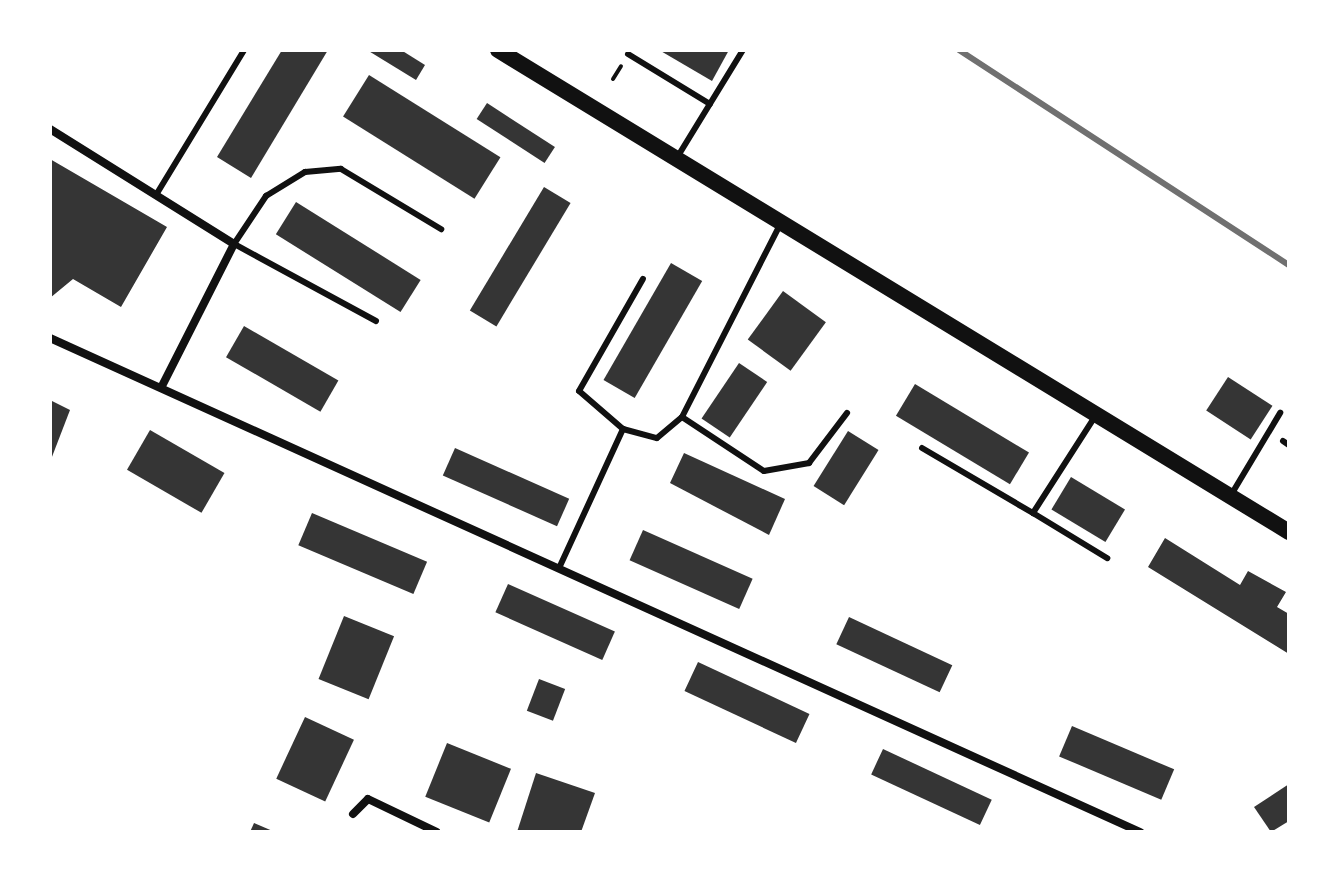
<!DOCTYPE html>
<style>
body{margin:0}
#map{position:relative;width:1339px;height:882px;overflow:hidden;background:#fff;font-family:Commissioner,sans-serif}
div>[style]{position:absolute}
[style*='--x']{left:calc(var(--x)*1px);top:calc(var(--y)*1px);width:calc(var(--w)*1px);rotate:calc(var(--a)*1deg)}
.building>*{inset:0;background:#353535;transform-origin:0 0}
.path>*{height:4px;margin:-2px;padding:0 2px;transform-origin:2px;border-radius:2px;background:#111}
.service>*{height:6px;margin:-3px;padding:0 3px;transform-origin:3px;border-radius:3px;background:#111}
.minor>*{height:8px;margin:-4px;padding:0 4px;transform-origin:4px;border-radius:4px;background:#111}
.secondary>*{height:16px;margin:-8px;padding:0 8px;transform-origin:8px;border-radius:8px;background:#111}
.rail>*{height:6px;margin:-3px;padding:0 3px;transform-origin:3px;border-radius:3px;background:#707070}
span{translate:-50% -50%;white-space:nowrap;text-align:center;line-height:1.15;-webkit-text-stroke:7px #fff;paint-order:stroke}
.frame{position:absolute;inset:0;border:52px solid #fff;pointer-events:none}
</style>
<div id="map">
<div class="building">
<div style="clip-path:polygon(282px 50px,328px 50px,251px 178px,217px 157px)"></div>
<div style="clip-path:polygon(367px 50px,401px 50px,425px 65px,416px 80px)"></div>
<div style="clip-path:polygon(659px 50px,729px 50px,712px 81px)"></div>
<div style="left:369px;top:75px;width:155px;height:49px;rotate:32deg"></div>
<div style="left:487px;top:103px;width:81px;height:19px;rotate:33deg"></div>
<div style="clip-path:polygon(50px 159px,167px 227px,121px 307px,73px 279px,50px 298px)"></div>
<div style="left:544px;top:187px;width:31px;height:144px;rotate:31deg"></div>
<div style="left:296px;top:202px;width:147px;height:38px;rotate:32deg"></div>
<div style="left:671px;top:263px;width:36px;height:135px;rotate:30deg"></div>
<div style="left:783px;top:291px;width:53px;height:60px;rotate:36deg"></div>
<div style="left:244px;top:326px;width:109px;height:36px;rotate:30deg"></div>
<div style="left:739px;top:363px;width:34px;height:67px;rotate:34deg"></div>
<div style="left:1228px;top:377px;width:53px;height:40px;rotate:33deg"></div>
<div style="left:915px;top:384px;width:133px;height:37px;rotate:31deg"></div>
<div style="clip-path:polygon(50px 400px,70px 410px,50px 462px)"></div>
<div style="left:150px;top:430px;width:86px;height:46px;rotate:30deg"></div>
<div style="left:848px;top:431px;width:36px;height:65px;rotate:32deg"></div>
<div style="left:455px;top:448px;width:125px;height:30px;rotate:24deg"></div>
<div style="clip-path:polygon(684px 453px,785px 499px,769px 535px,670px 483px)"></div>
<div style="left:1071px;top:477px;width:63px;height:38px;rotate:31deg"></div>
<div style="left:312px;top:513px;width:125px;height:35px;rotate:23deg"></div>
<div style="left:643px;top:530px;width:120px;height:33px;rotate:24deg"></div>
<div style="clip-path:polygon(1165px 538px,1240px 585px,1248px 571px,1286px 592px,1277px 607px,1289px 614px,1289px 654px,1148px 567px)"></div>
<div style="left:508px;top:584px;width:117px;height:31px;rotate:24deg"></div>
<div style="left:344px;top:616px;width:54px;height:68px;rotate:22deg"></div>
<div style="left:849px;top:617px;width:114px;height:30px;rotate:25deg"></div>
<div style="left:698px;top:662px;width:123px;height:32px;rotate:25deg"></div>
<div style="left:539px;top:679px;width:28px;height:34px;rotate:21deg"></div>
<div style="left:305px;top:717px;width:54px;height:68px;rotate:25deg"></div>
<div style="left:1072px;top:726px;width:111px;height:33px;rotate:23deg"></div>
<div style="left:447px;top:743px;width:69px;height:58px;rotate:22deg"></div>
<div style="left:883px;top:749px;width:120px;height:28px;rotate:25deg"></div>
<div style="clip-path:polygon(536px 773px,595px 793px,581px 832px,517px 832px)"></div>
<div style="clip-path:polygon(1289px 784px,1289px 821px,1271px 832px,1254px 807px)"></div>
<div style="clip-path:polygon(254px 823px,275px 832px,250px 832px)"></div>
</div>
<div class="path">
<div style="--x:613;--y:79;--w:15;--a:-58"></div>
</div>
<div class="service">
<div style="--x:628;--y:54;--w:96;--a:31.4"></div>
<div style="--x:678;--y:156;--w:124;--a:-58.5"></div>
<div style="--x:156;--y:195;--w:170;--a:-58.7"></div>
<div style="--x:376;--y:321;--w:162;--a:-151.5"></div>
<div style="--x:234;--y:244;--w:58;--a:-56.3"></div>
<div style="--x:266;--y:196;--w:46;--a:-31.6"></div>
<div style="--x:305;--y:172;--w:36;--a:-5"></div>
<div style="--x:341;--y:169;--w:117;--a:31"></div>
<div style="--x:682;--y:417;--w:98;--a:33.4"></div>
<div style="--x:764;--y:471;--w:46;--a:-10.1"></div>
<div style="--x:809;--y:463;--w:63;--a:-52.8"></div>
<div style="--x:623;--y:429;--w:35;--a:15"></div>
<div style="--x:657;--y:438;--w:33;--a:-40"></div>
<div style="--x:682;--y:417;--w:216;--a:-63"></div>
<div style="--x:1283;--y:441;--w:7;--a:34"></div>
<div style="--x:922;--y:448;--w:129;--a:30.4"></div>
<div style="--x:1033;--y:513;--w:117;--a:-57.3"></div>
<div style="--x:1231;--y:495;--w:96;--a:-59.1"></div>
<div style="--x:1033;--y:513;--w:87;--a:31.3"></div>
<div style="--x:560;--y:566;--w:151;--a:-65.3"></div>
<div style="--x:623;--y:429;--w:58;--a:-139.2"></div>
<div style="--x:579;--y:391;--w:129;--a:-60.3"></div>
</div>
<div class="minor">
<div style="--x:50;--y:129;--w:217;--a:32"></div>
<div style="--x:234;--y:244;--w:161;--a:116.9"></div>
<div style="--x:50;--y:338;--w:1197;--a:24.38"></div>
<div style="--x:353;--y:814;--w:21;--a:-45"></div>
<div style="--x:368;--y:799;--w:76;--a:25.6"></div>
</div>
<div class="secondary">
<div style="--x:498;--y:50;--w:926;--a:31.36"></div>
</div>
<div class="rail">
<div style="--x:959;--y:50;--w:394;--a:33.1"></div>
</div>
<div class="frame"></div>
</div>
